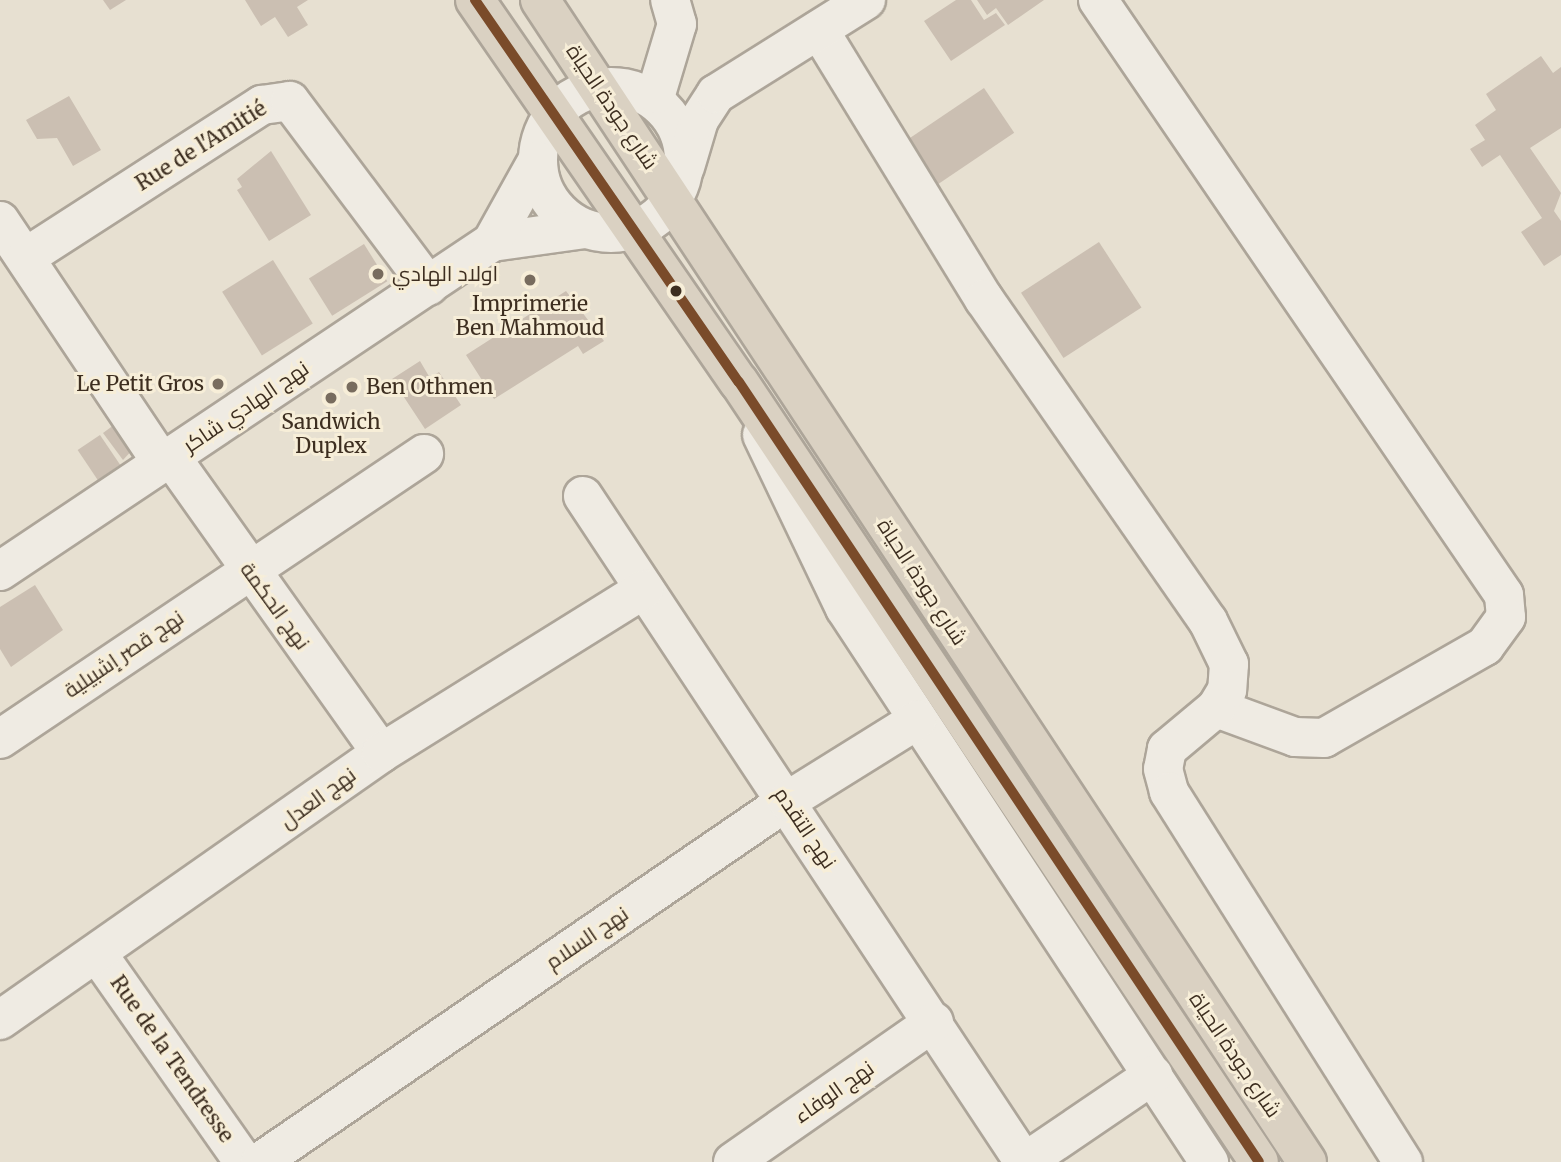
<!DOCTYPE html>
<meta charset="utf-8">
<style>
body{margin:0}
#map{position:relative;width:1561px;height:1162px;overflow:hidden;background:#e7e0d1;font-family:Merriweather,Cairo,serif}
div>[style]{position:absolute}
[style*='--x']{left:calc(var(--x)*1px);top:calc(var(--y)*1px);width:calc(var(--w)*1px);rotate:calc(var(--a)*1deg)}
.building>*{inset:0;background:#cbbfb2;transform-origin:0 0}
.roads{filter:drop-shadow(2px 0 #ada599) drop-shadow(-2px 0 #ada599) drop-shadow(0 2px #ada599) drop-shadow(0 -2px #ada599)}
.minor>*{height:38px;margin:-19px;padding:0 19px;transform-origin:19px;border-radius:19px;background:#efebe3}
.minor>.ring{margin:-19px;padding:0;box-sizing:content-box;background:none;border:38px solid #efebe3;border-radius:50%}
.highway>*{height:38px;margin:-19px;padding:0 19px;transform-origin:19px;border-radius:19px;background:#dad1c2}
.bus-1>*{height:10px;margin:-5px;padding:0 5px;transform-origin:5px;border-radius:5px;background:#7a4b2a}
.dots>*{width:19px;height:19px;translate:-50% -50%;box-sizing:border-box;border:4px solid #f7eed8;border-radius:50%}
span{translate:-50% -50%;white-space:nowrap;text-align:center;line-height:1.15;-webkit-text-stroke:6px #f7eed8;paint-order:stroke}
.street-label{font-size:21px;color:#3d2e20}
.poi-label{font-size:21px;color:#3d2e20}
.left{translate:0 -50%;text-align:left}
.right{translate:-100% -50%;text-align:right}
</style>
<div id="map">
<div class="building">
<div style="clip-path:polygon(103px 0,126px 0,110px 10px)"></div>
<div style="clip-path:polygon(245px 0,308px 0,297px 7px,308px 25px,288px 37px,275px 17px,261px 26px)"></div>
<div style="clip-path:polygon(956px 0,971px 0,984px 20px,996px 13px,1005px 25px,951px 61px,924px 21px)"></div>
<div style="clip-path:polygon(977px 0,1044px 0,1008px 25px,996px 8px,987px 15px)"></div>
<div style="clip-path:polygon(1541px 56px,1553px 73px,1561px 67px,1561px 128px,1530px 148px,1561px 193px,1554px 211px,1561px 221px,1561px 255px,1544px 266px,1521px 232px,1542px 218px,1500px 155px,1482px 167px,1470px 149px,1485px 140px,1475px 125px,1496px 110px,1486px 94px)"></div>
<div style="left:984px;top:88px;width:54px;height:92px;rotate:56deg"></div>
<div style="clip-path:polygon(69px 96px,101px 150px,73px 166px,57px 138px,37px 139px,26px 120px)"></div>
<div style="clip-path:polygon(271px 151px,311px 215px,269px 241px,237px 190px,242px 187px,237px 179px)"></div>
<div style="left:1099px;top:242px;width:78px;height:93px;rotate:57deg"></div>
<div style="left:364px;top:244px;width:44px;height:65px;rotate:58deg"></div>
<div style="left:273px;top:260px;width:75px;height:60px;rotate:58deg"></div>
<div style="clip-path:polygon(566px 291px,604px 341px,583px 354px,578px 346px,494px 399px,466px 355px)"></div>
<div style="clip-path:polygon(420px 361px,430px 378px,439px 372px,461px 405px,425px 429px,392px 379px)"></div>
<div style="clip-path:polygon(122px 419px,135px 447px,123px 460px,103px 433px)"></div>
<div style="left:100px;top:435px;width:36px;height:27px;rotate:56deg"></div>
<div style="clip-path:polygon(35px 585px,63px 630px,11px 667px,0 649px,0 607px)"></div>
</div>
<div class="roads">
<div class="minor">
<div style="--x:1098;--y:0;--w:720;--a:55.69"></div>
<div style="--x:1504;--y:595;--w:22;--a:85"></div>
<div style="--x:1506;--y:617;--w:36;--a:126"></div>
<div style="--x:1485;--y:646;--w:185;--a:150.3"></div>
<div style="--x:1324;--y:738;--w:29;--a:-178"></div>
<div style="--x:1295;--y:737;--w:84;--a:-159.8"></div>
<div style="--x:819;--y:30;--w:316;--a:58.5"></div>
<div style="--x:984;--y:299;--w:392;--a:55.2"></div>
<div style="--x:1208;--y:621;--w:48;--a:64"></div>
<div style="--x:1229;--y:664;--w:26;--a:94"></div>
<div style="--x:1227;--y:690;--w:21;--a:121"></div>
<div style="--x:1216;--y:708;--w:64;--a:140.1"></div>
<div style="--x:1167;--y:749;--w:20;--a:101"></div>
<div style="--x:1163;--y:769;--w:24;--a:75"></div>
<div style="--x:1169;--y:792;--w:438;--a:57.7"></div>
<div class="ring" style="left:538px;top:87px;width:108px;height:108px"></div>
<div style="--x:656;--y:94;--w:73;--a:-73.3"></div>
<div style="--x:677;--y:24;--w:25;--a:-106"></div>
<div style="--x:685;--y:167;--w:49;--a:-73.4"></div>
<div style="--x:699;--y:120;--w:31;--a:-57"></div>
<div style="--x:716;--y:94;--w:177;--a:-32.1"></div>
<div style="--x:0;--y:221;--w:291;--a:56.2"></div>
<div style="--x:492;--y:242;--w:94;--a:-8"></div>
<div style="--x:26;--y:257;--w:281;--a:-32.8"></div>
<div style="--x:262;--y:105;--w:28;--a:-8"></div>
<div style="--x:290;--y:101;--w:231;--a:53.1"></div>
<div style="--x:762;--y:435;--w:192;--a:64.4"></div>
<div style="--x:845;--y:608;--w:663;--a:56.69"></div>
<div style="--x:171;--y:457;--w:363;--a:54.6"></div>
<div style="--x:583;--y:496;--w:799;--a:56.49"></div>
<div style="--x:0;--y:571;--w:592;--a:-33.77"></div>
<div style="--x:492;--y:242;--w:93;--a:-60.9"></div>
<div style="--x:0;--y:739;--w:511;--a:-33.91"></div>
<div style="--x:99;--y:956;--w:252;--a:54.9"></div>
<div style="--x:0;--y:1020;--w:465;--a:-35"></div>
<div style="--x:381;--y:753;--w:310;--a:-31.9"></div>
<div style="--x:260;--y:1162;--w:639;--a:-34.41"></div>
<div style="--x:787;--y:801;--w:153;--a:-31.9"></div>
<div style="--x:733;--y:1162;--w:245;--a:-34.9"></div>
<div style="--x:1025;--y:1162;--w:155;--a:-34.2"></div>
</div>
<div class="highway">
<div style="--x:475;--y:0;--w:464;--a:55.4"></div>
<div style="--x:739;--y:382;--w:937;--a:56.31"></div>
<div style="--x:540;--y:0;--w:1392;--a:56.57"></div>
</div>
</div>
<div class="bus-1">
<div style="--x:475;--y:0;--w:464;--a:55.4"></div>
<div style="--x:739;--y:382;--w:937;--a:56.31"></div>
</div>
<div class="dots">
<div style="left:378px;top:274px;background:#786c5e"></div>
<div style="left:530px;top:280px;background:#786c5e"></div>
<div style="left:676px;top:291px;background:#3d2e20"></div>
<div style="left:218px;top:384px;background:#786c5e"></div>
<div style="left:352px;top:387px;background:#786c5e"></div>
<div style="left:331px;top:398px;background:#786c5e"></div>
</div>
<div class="street-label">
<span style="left:612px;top:107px;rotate:56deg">شارع جودة الحياة</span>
<span style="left:201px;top:146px;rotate:-32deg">Rue de l'Amitié</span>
<span style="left:246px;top:407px;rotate:-34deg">نهج الهادي شاكر</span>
<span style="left:922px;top:582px;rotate:57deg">شارع جودة الحياة</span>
<span style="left:275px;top:606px;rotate:54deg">نهج الحكمة</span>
<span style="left:124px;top:654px;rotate:-34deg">نهج قصر إشبيلية</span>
<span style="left:318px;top:798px;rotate:-36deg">نهج العدل</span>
<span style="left:805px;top:828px;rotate:56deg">نهج التقدم</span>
<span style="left:587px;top:938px;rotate:-34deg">نهج السلام</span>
<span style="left:1235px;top:1055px;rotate:56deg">شارع جودة الحياة</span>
<span style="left:172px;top:1059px;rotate:55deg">Rue de la Tendresse</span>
<span style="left:834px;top:1092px;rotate:-35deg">نهج الوفاء</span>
</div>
<div class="poi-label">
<span class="left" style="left:392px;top:274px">اولاد الهادي</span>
<span style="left:530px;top:316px">Imprimerie<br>Ben Mahmoud</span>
<span class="right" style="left:204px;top:384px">Le Petit Gros</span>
<span class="left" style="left:366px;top:387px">Ben Othmen</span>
<span style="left:331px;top:434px">Sandwich<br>Duplex</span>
</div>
</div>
